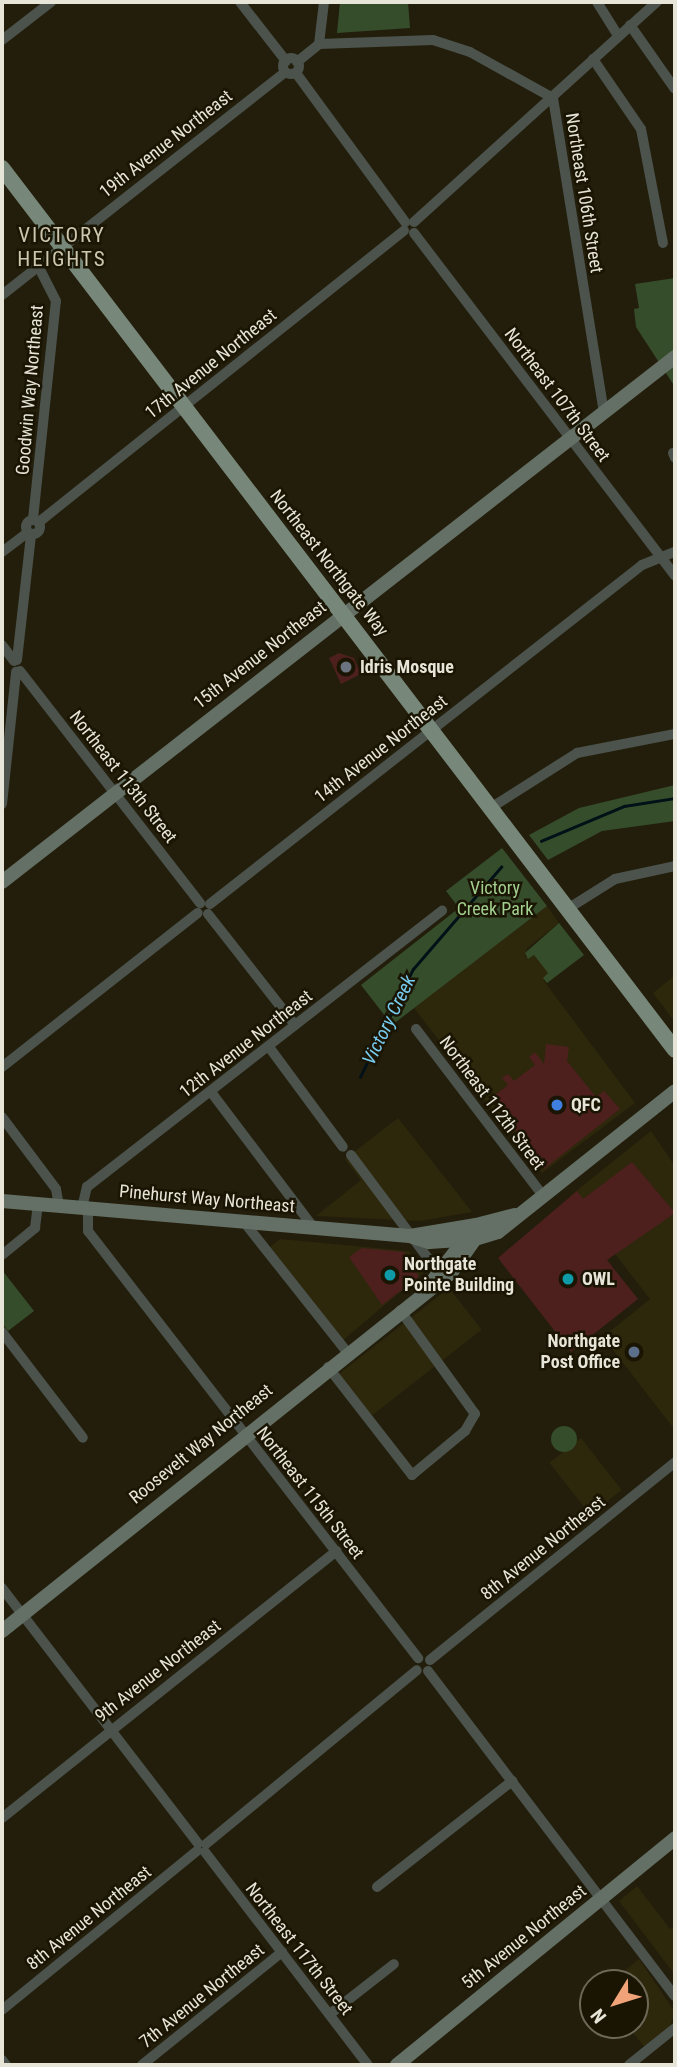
<!DOCTYPE html>
<style>
body{margin:0}
#map{position:relative;width:677px;height:2067px;overflow:hidden;background:#231e0b;font-family:"Roboto Condensed",sans-serif}
div>[style]{position:absolute}
[style*='--x']{left:calc(var(--x)*1px);top:calc(var(--y)*1px);width:calc(var(--w)*1px);rotate:calc(var(--a)*1deg)}
.built>*{inset:0;background:#2d270b;transform-origin:0 0}
.green>*{inset:0;background:#354d2b}
.round{border-radius:50%}
.stream>*{height:2.5px;margin:-1.25px;padding:0 1.25px;transform-origin:1.25px;border-radius:1.25px;background:#021017}
.building>*{inset:0;background:#4d201e}
.street>*{height:10px;margin:-5px;padding:0 5px;transform-origin:5px;border-radius:5px;background:#4b534c}
.street>.ring{margin:-5px;padding:0;box-sizing:content-box;background:none;border:10px solid #4b534c;border-radius:50%}
.secondary>*{height:14px;margin:-7px;padding:0 7px;transform-origin:7px;border-radius:7px;background:#647065}
.primary>*{height:16px;margin:-8px;padding:0 8px;transform-origin:8px;border-radius:8px;background:#778779}
.dots>*{width:19px;height:19px;translate:-50% -50%;box-sizing:border-box;border:4px solid #1a1503;border-radius:50%}
span{translate:-50% -50%;white-space:nowrap;text-align:center;line-height:1.15;-webkit-text-stroke:5px #1a1503;paint-order:stroke}
.street-label{font-size:18px;color:#e7e4d8}
.poi-label{font-size:18px;color:#e7e4d8;font-weight:700}
.left{translate:0 -50%;text-align:left}
.right{translate:-100% -50%;text-align:right}
.park-label{font-size:18px;color:#a2cf90}
.water-label{font-size:19px;color:#78ccf2;font-style:italic}
.quarter-label{font-size:21px;color:#cdc7af;letter-spacing:2px}
.frame{position:absolute;inset:0;border:4px solid #e7e4d8;pointer-events:none}
.north{position:absolute;left:579px;top:1969px;width:70px;height:70px;box-sizing:border-box;background:#1a1503;border:2px solid #6c6858;border-radius:50%;rotate:232deg;font-size:19px;font-weight:700;line-height:28px;text-align:center;color:#e7e4d8}
.north::after{content:'';display:block;margin:auto;width:24px;height:32px;background:#f0a378;clip-path:polygon(50% 0,100% 100%,50% 72%,0 100%)}
</style>
<div id="map">
<div class="built">
<div style="clip-path:polygon(547px 906px,559px 923px,527px 948px,525px 957px,534px 955px,548px 973px,544px 981px,635px 1103px,542px 1173px,414px 1008px)"></div>
<div style="clip-path:polygon(675px 975px,675px 1022px,653px 993px)"></div>
<div style="clip-path:polygon(398px 1118px,472px 1212px,420px 1221px,316px 1216px,361px 1180px,345px 1159px)"></div>
<div style="clip-path:polygon(651px 1131px,675px 1166px,675px 1430px,603px 1337px,650px 1299px,570px 1196px)"></div>
<div style="clip-path:polygon(280px 1239px,409px 1251px,425px 1271px,342px 1341px,269px 1248px)"></div>
<div style="left:449px;top:1288px;width:53px;height:145px;rotate:52deg"></div>
<div style="left:581px;top:1438px;width:66px;height:40px;rotate:52deg"></div>
<div style="clip-path:polygon(637px 1886px,670px 1929px,675px 1926px,675px 1975px,619px 1901px)"></div>
<div style="clip-path:polygon(639px 1959px,675px 2012px,669px 2029px,645px 2048px,627px 2025px,635px 2025px,635px 1983px,610px 1983px)"></div>
</div>
<div class="green">
<div style="clip-path:polygon(340px 2px,408px 2px,410px 28px,337px 33px)"></div>
<div style="clip-path:polygon(675px 278px,675px 387px,636px 327px,634px 309px,639px 308px,635px 284px)"></div>
<div style="clip-path:polygon(675px 785px,675px 821px,602px 831px,548px 860px,529px 835px,579px 808px)"></div>
<div style="clip-path:polygon(502px 848px,547px 906px,392px 1025px,361px 985px,459px 908px,446px 891px)"></div>
<div style="clip-path:polygon(559px 923px,584px 955px,547px 983px,543px 978px,548px 973px,534px 955px,528px 959px,525px 953px)"></div>
<div style="clip-path:polygon(2px 1270px,34px 1311px,8px 1331px,2px 1323px)"></div>
<div class="round" style="left:551px;top:1426px;width:26px;height:26px"></div>
</div>
<div class="stream">
<div style="--x:541;--y:841;--w:90;--a:-22.9"></div>
<div style="--x:624;--y:806;--w:52;--a:-8.9"></div>
<div style="--x:360;--y:1077;--w:120;--a:-63.9"></div>
<div style="--x:413;--y:969;--w:135;--a:-49.2"></div>
</div>
<div class="building">
<div style="clip-path:polygon(339px 653px,354px 658px,361px 674px,341px 684px,329px 658px)"></div>
<div style="clip-path:polygon(546px 1044px,569px 1047px,567px 1061px,596px 1097px,604px 1091px,620px 1109px,544px 1169px,491px 1098px,508px 1085px,502px 1078px,508px 1074px,514px 1081px,535px 1065px,529px 1057px,535px 1052px,544px 1064px)"></div>
<div style="clip-path:polygon(632px 1162px,675px 1213px,607px 1260px,638px 1299px,571px 1352px,498px 1258px,577px 1191px,583px 1199px)"></div>
<div style="clip-path:polygon(362px 1248px,404px 1252px,419px 1277px,382px 1305px,349px 1257px)"></div>
</div>
<div class="street">
<div style="--x:240;--y:2;--w:75;--a:52.1"></div>
<div style="--x:597;--y:2;--w:40;--a:58"></div>
<div style="--x:630;--y:25;--w:78;--a:54.9"></div>
<div style="--x:2;--y:40;--w:62;--a:-37.8"></div>
<div style="--x:319;--y:44;--w:114;--a:-2"></div>
<div style="--x:433;--y:40;--w:39;--a:18"></div>
<div style="--x:470;--y:52;--w:95;--a:29"></div>
<div style="--x:553;--y:98;--w:319;--a:80.8"></div>
<div style="--x:319;--y:44;--w:42;--a:-83.2"></div>
<div class="ring" style="left:283px;top:58px;width:6px;height:6px"></div>
<div style="--x:593;--y:59;--w:85;--a:55.6"></div>
<div style="--x:641;--y:129;--w:116;--a:79.1"></div>
<div style="--x:297;--y:62;--w:28;--a:-39"></div>
<div style="--x:296;--y:73;--w:185;--a:53.8"></div>
<div style="--x:414;--y:222;--w:328;--a:-42.2"></div>
<div style="--x:414;--y:233;--w:431;--a:52.7"></div>
<div style="--x:2;--y:295;--w:360;--a:-38.2"></div>
<div style="--x:673;--y:453;--w:5;--a:68"></div>
<div style="--x:33;--y:519;--w:219;--a:-84"></div>
<div style="--x:56;--y:301;--w:38;--a:-117"></div>
<div class="ring" style="left:26px;top:520px;width:4px;height:4px"></div>
<div style="--x:39;--y:522;--w:467;--a:-38.6"></div>
<div style="--x:2;--y:552;--w:31;--a:-37"></div>
<div style="--x:2;--y:645;--w:20;--a:53"></div>
<div style="--x:17;--y:660;--w:125;--a:-83.6"></div>
<div style="--x:20;--y:671;--w:294;--a:52.2"></div>
<div style="--x:2;--y:804;--w:133;--a:-83.9"></div>
<div style="--x:492;--y:807;--w:101;--a:-32.4"></div>
<div style="--x:577;--y:753;--w:100;--a:-11"></div>
<div style="--x:210;--y:904;--w:549;--a:-38.12"></div>
<div style="--x:642;--y:565;--w:35;--a:-22"></div>
<div style="--x:569;--y:908;--w:54;--a:-32.2"></div>
<div style="--x:615;--y:879;--w:61;--a:-12.2"></div>
<div style="--x:208;--y:914;--w:141;--a:51.9"></div>
<div style="--x:416;--y:1029;--w:210;--a:52.7"></div>
<div style="--x:269;--y:1047;--w:124;--a:53.5"></div>
<div style="--x:2;--y:1067;--w:249;--a:-38.2"></div>
<div style="--x:211;--y:1092;--w:169;--a:52.9"></div>
<div style="--x:2;--y:1117;--w:90;--a:53.1"></div>
<div style="--x:56;--y:1189;--w:17;--a:80"></div>
<div style="--x:351;--y:1155;--w:147;--a:53.3"></div>
<div style="--x:82;--y:1208;--w:22;--a:-77"></div>
<div style="--x:87;--y:1187;--w:450;--a:-37.9"></div>
<div style="--x:88;--y:1209;--w:22;--a:90"></div>
<div style="--x:88;--y:1231;--w:540;--a:52.3"></div>
<div style="--x:244;--y:1222;--w:166;--a:51.6"></div>
<div style="--x:2;--y:1255;--w:43;--a:-39.3"></div>
<div style="--x:35;--y:1228;--w:23;--a:-83"></div>
<div style="--x:2;--y:1332;--w:133;--a:52.6"></div>
<div style="--x:328;--y:1367;--w:137;--a:52.1"></div>
<div style="--x:412;--y:1475;--w:69;--a:-39.7"></div>
<div style="--x:465;--y:1431;--w:20;--a:-60"></div>
<div style="--x:475;--y:1414;--w:128;--a:-125.8"></div>
<div style="--x:2;--y:1588;--w:322;--a:52.5"></div>
<div style="--x:430;--y:1660;--w:315;--a:-38.9"></div>
<div style="--x:428;--y:1671;--w:408;--a:52.8"></div>
<div style="--x:2;--y:1818;--w:428;--a:-38.6"></div>
<div style="--x:206;--y:1844;--w:273;--a:-39.5"></div>
<div style="--x:205;--y:1852;--w:268;--a:52.6"></div>
<div style="--x:377;--y:1887;--w:172;--a:-38.1"></div>
<div style="--x:2;--y:2010;--w:252;--a:-39.2"></div>
<div style="--x:330;--y:2014;--w:81;--a:-38"></div>
<div style="--x:2;--y:2060;--w:6;--a:51"></div>
<div style="--x:142;--y:2065;--w:180;--a:-38.9"></div>
<div style="--x:629;--y:2065;--w:59;--a:-38.8"></div>
</div>
<div class="secondary">
<div style="--x:2;--y:882;--w:854;--a:-37.96"></div>
<div style="--x:2;--y:1201;--w:409;--a:4.9"></div>
<div style="--x:410;--y:1236;--w:20;--a:18"></div>
<div style="--x:429;--y:1242;--w:46;--a:-3.7"></div>
<div style="--x:475;--y:1239;--w:24;--a:-17"></div>
<div style="--x:498;--y:1232;--w:226;--a:-38.5"></div>
<div style="--x:410;--y:1236;--w:67;--a:-9.5"></div>
<div style="--x:434;--y:1279;--w:68;--a:-52.1"></div>
<div style="--x:476;--y:1225;--w:40;--a:-14.4"></div>
<div style="--x:2;--y:1631;--w:574;--a:-38.57"></div>
<div style="--x:451;--y:1273;--w:42;--a:-54.8"></div>
<div style="--x:397;--y:2065;--w:359;--a:-39.2"></div>
</div>
<div class="primary">
<div style="--x:2;--y:168;--w:1109;--a:52.65"></div>
</div>
<div class="dots">
<div style="left:346px;top:667px;background:#6b7280"></div>
<div style="left:557px;top:1105px;background:#3f7fe0"></div>
<div style="left:390px;top:1275px;background:#0f9aa8"></div>
<div style="left:568px;top:1279px;background:#0f9aa8"></div>
<div style="left:634px;top:1352px;background:#5c6f8a"></div>
</div>
<div class="street-label">
<span style="left:166px;top:144px;rotate:-38deg">19th Avenue Northeast</span>
<span style="left:584px;top:193px;rotate:81deg">Northeast 106th Street</span>
<span style="left:211px;top:364px;rotate:-39deg">17th Avenue Northeast</span>
<span style="left:30px;top:390px;rotate:-85deg">Goodwin Way Northeast</span>
<span style="left:557px;top:395px;rotate:53deg">Northeast 107th Street</span>
<span style="left:329px;top:563px;rotate:52deg">Northeast Northgate Way</span>
<span style="left:260px;top:655px;rotate:-38deg">15th Avenue Northeast</span>
<span style="left:381px;top:749px;rotate:-38deg">14th Avenue Northeast</span>
<span style="left:123px;top:777px;rotate:52deg">Northeast 113th Street</span>
<span style="left:246px;top:1044px;rotate:-38deg">12th Avenue Northeast</span>
<span style="left:492px;top:1103px;rotate:53deg">Northeast 112th Street</span>
<span style="left:207px;top:1199px;rotate:5deg">Pinehurst Way Northeast</span>
<span style="left:201px;top:1444px;rotate:-39deg">Roosevelt Way Northeast</span>
<span style="left:310px;top:1493px;rotate:52deg">Northeast 115th Street</span>
<span style="left:543px;top:1548px;rotate:-39deg">8th Avenue Northeast</span>
<span style="left:158px;top:1671px;rotate:-38deg">9th Avenue Northeast</span>
<span style="left:89px;top:1918px;rotate:-39deg">8th Avenue Northeast</span>
<span style="left:524px;top:1937px;rotate:-39deg">5th Avenue Northeast</span>
<span style="left:299px;top:1949px;rotate:52deg">Northeast 117th Street</span>
<span style="left:202px;top:1996px;rotate:-39deg">7th Avenue Northeast</span>
</div>
<div class="poi-label">
<span class="left" style="left:360px;top:667px">Idris Mosque</span>
<span class="left" style="left:571px;top:1105px">QFC</span>
<span class="left" style="left:404px;top:1275px">Northgate<br>Pointe Building</span>
<span class="left" style="left:582px;top:1279px">OWL</span>
<span class="right" style="left:620px;top:1352px">Northgate<br>Post Office</span>
</div>
<div class="park-label">
<span style="left:495px;top:899px">Victory<br>Creek Park</span>
</div>
<div class="water-label">
<span style="left:389px;top:1020px;rotate:-64deg">Victory Creek</span>
</div>
<div class="quarter-label">
<span style="left:62px;top:247px">VICTORY<br>HEIGHTS</span>
</div>
<div class="frame"></div>
<div class="north">N</div>
</div>
